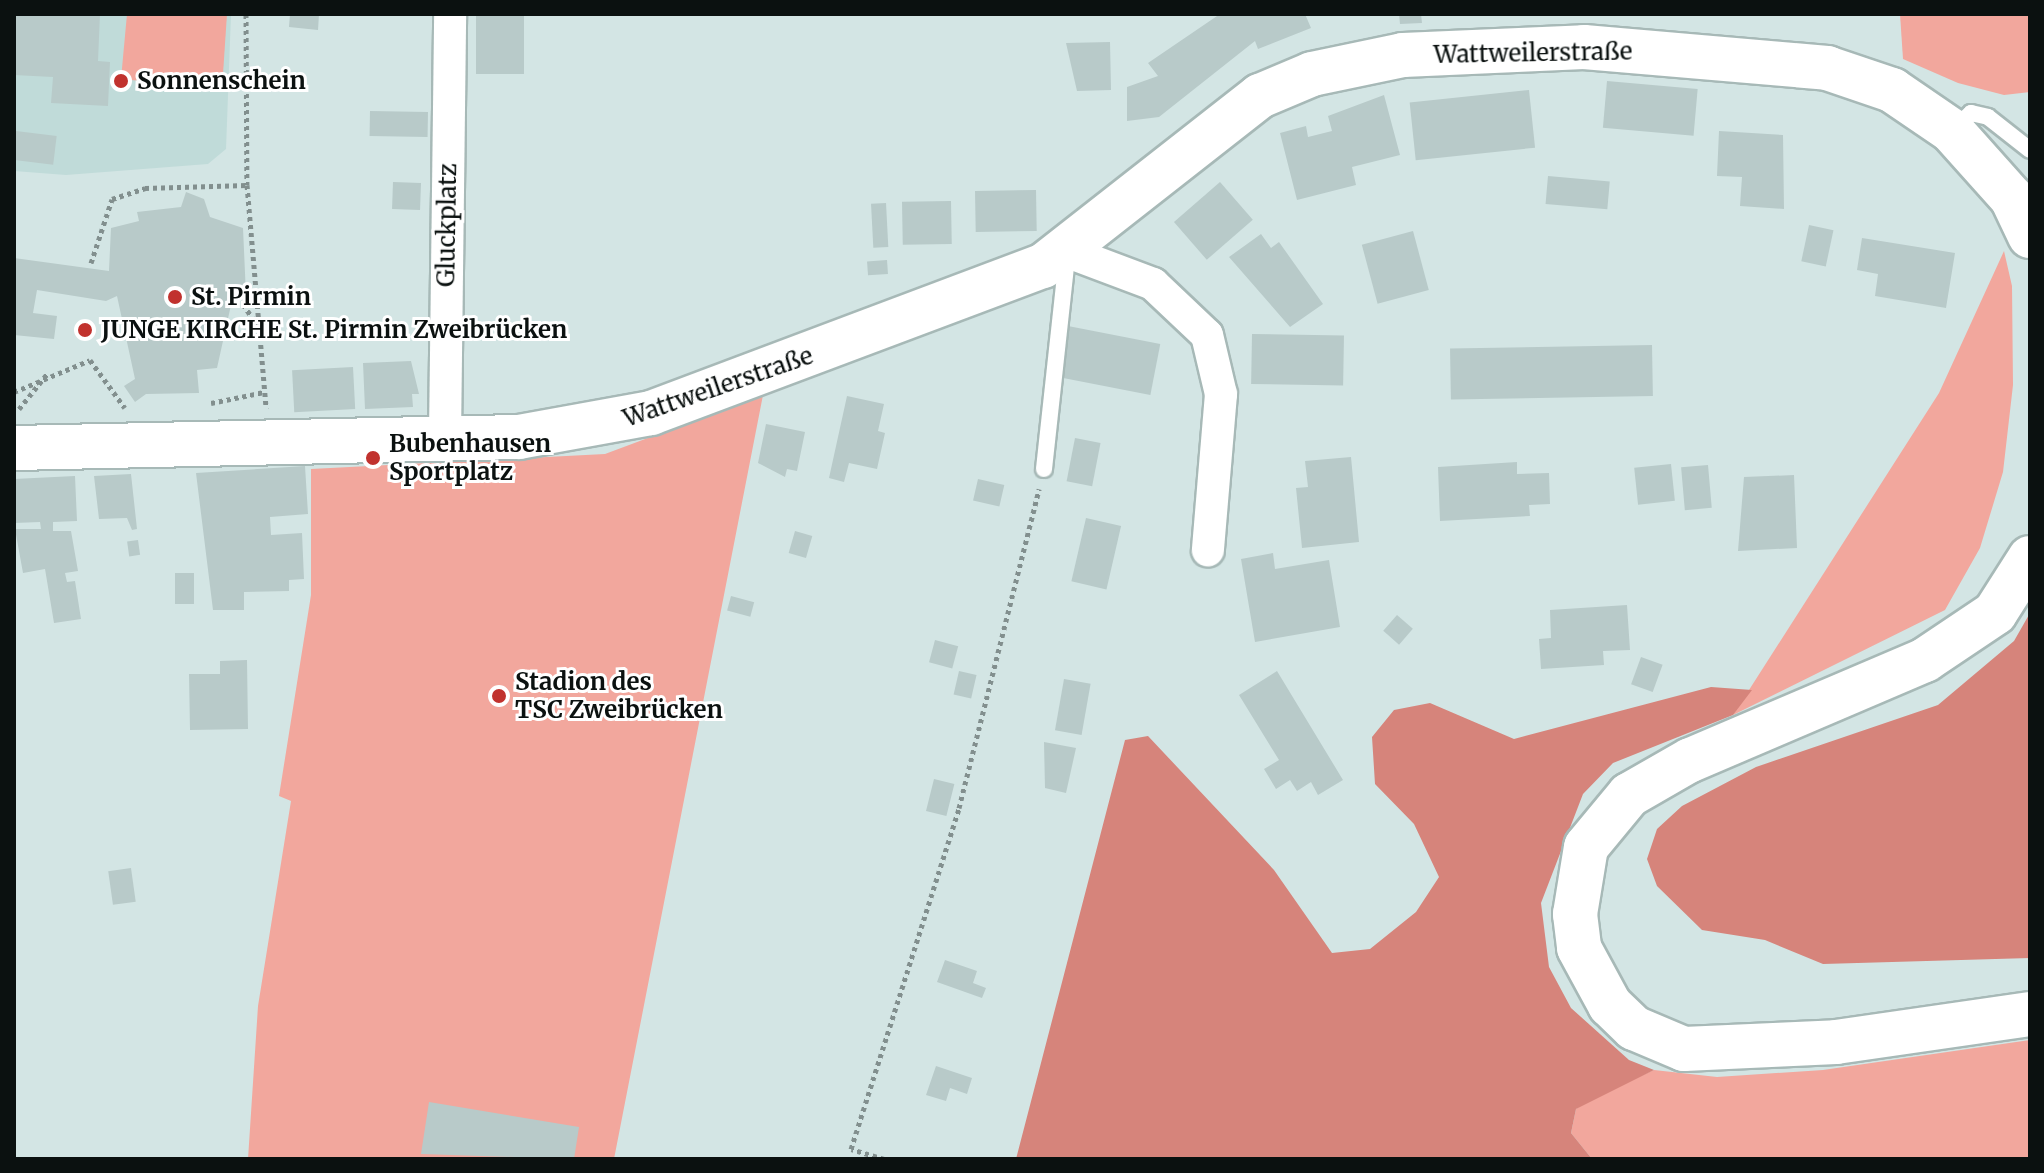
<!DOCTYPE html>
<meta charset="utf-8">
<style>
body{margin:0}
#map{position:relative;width:2044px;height:1173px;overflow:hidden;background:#d3e5e4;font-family:Merriweather,serif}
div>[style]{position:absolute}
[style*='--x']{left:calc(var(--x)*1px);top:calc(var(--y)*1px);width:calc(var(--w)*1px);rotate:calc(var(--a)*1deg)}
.built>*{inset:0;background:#c0dbd9}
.green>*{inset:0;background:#f2a79d}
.forest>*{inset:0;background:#d6847b}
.building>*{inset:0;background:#b8cac9;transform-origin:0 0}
.path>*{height:5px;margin-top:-2.5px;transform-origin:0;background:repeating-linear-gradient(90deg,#828f8e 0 4px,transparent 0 8px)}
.roads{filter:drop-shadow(2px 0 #a7b9b7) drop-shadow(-2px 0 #a7b9b7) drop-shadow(0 2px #a7b9b7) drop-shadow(0 -2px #a7b9b7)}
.lane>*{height:16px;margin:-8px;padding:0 8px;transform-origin:8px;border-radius:8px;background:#fff}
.street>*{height:32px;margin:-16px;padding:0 16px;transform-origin:16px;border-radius:16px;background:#fff}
.secondary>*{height:44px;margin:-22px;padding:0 22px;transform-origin:22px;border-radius:22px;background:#fff}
.dots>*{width:22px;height:22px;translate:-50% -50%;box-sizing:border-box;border:4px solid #fff;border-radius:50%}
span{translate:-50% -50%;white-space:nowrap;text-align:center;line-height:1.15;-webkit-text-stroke:6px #fff;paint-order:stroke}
.street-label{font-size:24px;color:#0b1110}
.poi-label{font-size:24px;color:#0b1110;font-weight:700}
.left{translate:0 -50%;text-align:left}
.frame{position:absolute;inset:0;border:16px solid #0b1110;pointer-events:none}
</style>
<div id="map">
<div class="built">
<div style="clip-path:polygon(14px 14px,231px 14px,226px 149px,208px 164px,66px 175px,14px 171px)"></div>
</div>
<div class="green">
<div style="clip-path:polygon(127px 14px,227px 14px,222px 89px,121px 79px)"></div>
<div style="clip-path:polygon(1900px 14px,2030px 14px,2030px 92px,2004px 95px,1958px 83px,1903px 59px)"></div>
<div style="clip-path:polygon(2004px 251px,2012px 286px,2013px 385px,2003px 472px,1980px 548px,1945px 610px,1733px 715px,1939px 393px)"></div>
<div style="clip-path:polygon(763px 395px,614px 1159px,248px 1159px,258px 1006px,291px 801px,279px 796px,311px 595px,311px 469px,605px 454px)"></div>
<div style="clip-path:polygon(2030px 1040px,2030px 1159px,1592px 1159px,1571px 1133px,1576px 1109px,1592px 1097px,1654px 1070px,1717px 1077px,1823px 1070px)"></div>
</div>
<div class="forest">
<div style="clip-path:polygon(2030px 613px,2030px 958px,1823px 964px,1765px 940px,1702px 930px,1657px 886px,1647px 859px,1657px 829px,1682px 806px,1756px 767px,1938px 705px,2014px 641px)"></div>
<div style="clip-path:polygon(1711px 687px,1752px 690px,1733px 715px,1613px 763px,1583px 794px,1541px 903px,1549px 967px,1571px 1008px,1629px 1060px,1654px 1070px,1576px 1109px,1571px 1133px,1592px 1159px,1016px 1159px,1125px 740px,1148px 736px,1274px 870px,1332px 953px,1370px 949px,1416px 912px,1439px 877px,1414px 824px,1375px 784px,1372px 737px,1394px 710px,1430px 703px,1514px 739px)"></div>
</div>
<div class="building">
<div style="clip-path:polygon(16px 14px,100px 14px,98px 61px,110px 62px,108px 106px,51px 103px,53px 77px,14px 75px)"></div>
<div style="clip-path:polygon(290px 14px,319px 14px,318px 30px,289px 27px)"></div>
<div style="left:476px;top:14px;width:48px;height:60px"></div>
<div style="clip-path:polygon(1220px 14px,1305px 14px,1311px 28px,1258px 49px,1255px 41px,1159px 117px,1127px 121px,1127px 87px,1158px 76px,1148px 63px)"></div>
<div style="clip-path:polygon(1399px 14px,1421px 14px,1422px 23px,1400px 24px)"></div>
<div style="clip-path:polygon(1110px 42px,1111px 90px,1077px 91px,1066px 43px)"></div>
<div style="left:1607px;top:81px;width:91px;height:47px;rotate:5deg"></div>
<div style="left:1529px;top:90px;width:58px;height:120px;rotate:84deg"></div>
<div style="clip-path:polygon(1384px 95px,1400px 155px,1352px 167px,1356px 185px,1297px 200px,1280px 133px,1306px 126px,1308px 137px,1332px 131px,1328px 116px)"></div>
<div style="left:370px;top:111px;width:58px;height:25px;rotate:1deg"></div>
<div style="left:16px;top:131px;width:41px;height:29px;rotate:7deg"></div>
<div style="clip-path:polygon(1719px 131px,1783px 135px,1784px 209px,1740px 206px,1742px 177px,1717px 176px)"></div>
<div style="left:1548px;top:176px;width:62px;height:28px;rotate:5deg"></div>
<div style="left:393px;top:182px;width:28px;height:27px;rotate:2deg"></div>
<div style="left:1220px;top:182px;width:50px;height:61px;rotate:49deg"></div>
<div style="left:1036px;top:190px;width:41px;height:61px;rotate:89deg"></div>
<div style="clip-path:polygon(186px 192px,204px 199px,210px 217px,243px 228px,246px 295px,233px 296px,217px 368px,197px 370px,199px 393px,146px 394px,135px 402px,124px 386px,135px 379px,117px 296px,106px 301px,37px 290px,33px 313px,57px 316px,54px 339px,14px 335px,14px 258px,109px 271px,111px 228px,139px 221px,137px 212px,181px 207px)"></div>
<div style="left:951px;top:201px;width:43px;height:49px;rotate:89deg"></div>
<div style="left:886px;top:203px;width:44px;height:15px;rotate:87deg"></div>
<div style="left:1809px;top:225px;width:25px;height:37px;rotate:12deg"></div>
<div style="left:1413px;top:231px;width:61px;height:53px;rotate:75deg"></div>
<div style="clip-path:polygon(1261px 234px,1271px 248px,1279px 242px,1323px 304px,1290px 327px,1229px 257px)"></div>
<div style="clip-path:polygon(1862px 238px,1955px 253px,1946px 308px,1875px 296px,1878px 274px,1857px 270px)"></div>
<div style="left:887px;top:260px;width:14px;height:20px;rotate:86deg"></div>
<div style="left:1068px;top:326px;width:94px;height:52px;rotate:11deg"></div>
<div style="left:1252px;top:334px;width:92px;height:50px;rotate:1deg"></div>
<div style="left:1652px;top:345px;width:51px;height:202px;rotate:89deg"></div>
<div style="clip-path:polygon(411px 361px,419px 394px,412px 394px,413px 407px,365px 409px,363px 363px)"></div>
<div style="left:353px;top:367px;width:42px;height:61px;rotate:87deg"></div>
<div style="clip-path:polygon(847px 396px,884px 404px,878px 431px,885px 433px,877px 469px,849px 463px,844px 482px,829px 478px)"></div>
<div style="clip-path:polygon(766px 424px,805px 432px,797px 471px,787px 469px,785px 477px,758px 463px)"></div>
<div style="left:1075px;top:438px;width:26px;height:44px;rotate:11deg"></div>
<div style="clip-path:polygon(1351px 457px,1359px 542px,1302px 548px,1296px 488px,1308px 487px,1305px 461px)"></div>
<div style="clip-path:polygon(1517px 462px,1517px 474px,1549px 473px,1550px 504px,1529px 505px,1530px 516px,1440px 521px,1438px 467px)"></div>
<div style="left:1671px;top:464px;width:37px;height:37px;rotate:84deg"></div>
<div style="left:1708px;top:465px;width:43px;height:27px;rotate:85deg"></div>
<div style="clip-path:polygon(305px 466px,308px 514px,270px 517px,271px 535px,302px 533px,304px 579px,289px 580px,289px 591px,244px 592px,244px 610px,213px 610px,196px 473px)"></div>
<div style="clip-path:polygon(131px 474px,137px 529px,132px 530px,127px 518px,99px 519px,94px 476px)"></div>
<div style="clip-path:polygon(1794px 475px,1797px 548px,1738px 551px,1744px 477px)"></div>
<div style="clip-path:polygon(75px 476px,77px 521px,53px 522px,53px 531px,71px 531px,78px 571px,65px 573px,67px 582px,75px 581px,81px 619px,54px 623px,45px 569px,23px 573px,15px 529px,41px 529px,40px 522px,14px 523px,14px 479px)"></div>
<div style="left:978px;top:479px;width:27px;height:22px;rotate:13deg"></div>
<div style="left:1086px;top:518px;width:36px;height:65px;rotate:13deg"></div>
<div style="left:795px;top:531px;width:18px;height:23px;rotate:16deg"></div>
<div style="left:138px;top:540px;width:15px;height:11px;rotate:82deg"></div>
<div style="clip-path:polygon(1273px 553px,1275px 569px,1329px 560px,1340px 627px,1255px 642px,1241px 559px)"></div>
<div style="left:175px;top:573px;width:19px;height:31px"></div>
<div style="left:731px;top:596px;width:24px;height:15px;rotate:15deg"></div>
<div style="clip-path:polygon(1627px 605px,1630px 650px,1603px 651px,1604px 665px,1541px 669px,1539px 639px,1551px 638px,1550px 610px)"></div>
<div style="left:1397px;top:615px;width:21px;height:21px;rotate:41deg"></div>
<div style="left:935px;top:640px;width:24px;height:23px;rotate:15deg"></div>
<div style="left:1641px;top:657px;width:23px;height:29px;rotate:20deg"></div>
<div style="clip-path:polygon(247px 660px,248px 729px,190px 730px,189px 674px,220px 674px,220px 661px)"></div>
<div style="left:959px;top:671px;width:18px;height:24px;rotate:13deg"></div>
<div style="clip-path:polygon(1277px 671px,1343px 780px,1318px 795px,1311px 782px,1297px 791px,1290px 780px,1276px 789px,1264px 769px,1279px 760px,1239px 695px)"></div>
<div style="left:1064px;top:679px;width:27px;height:52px;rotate:10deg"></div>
<div style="clip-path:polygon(1044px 742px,1076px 748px,1066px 793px,1045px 788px)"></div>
<div style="left:934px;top:779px;width:21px;height:33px;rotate:14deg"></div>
<div style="left:131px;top:868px;width:34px;height:23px;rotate:82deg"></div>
<div style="clip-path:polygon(945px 960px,977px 971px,973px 983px,986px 988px,982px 998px,937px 982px)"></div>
<div style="clip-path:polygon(936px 1066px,972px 1078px,967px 1094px,950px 1088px,946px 1101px,926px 1095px)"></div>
<div style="clip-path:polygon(429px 1102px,579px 1127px,574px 1159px,421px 1154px)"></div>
</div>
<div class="path">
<div style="--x:246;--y:14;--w:171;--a:89.7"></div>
<div style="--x:247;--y:185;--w:224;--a:85.1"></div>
<div style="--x:91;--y:263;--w:67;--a:-71.8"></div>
<div style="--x:112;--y:199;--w:35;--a:-18"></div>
<div style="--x:145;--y:188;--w:102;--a:-1.7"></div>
<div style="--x:243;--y:304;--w:27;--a:56"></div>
<div style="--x:14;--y:392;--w:82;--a:-22.8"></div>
<div style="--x:90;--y:360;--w:59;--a:53.9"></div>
<div style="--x:211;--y:403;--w:54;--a:-11.7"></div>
<div style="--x:19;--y:409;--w:45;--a:-51.3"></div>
<div style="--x:884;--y:1159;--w:34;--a:-163"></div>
<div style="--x:851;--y:1149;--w:358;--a:-72.4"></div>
<div style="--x:959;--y:808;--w:329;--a:-75.9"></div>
</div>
<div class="roads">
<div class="lane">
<div style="--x:1953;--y:130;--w:25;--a:-43"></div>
<div style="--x:1971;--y:113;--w:17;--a:13"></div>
<div style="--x:1988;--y:117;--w:53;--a:38.2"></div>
<div style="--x:1044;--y:469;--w:214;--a:-83.8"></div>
</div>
<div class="street">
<div style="--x:1068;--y:252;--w:91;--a:20.6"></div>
<div style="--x:1153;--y:284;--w:74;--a:43.4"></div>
<div style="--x:1207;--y:335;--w:61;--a:76.7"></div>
<div style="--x:1221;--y:394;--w:157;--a:94.8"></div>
<div style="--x:445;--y:436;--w:422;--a:-89.3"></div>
</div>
<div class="secondary">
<div style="--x:14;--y:448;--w:505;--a:-1.25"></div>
<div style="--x:519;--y:437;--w:134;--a:-10.3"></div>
<div style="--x:651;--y:413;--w:419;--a:-20.6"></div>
<div style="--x:1043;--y:266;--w:276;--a:-38.1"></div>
<div style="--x:1260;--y:96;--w:56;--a:-22.9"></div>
<div style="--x:1312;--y:74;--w:93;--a:-11.8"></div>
<div style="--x:1403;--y:55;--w:181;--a:-2.5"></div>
<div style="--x:1584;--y:47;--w:244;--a:4.9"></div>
<div style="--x:1827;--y:68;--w:69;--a:18.7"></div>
<div style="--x:1892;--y:90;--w:73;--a:34.3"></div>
<div style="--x:1952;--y:131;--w:90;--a:48.2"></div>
<div style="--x:2012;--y:198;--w:42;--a:64.7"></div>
<div style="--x:2030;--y:558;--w:65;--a:122.5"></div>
<div style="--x:1995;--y:613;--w:84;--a:146.1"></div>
<div style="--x:1925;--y:660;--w:255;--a:156.9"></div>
<div style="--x:1690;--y:760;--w:70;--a:150.2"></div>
<div style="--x:1629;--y:795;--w:67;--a:129.6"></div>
<div style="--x:1586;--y:847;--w:68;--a:99.3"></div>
<div style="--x:1575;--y:914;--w:34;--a:83"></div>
<div style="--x:1579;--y:948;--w:65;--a:61.5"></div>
<div style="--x:1610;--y:1005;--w:33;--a:44"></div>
<div style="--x:1634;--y:1028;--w:54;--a:22.8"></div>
<div style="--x:1684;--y:1049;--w:152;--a:-2.6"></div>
<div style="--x:1836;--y:1042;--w:196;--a:-8.2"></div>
</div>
</div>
<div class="dots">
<div style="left:121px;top:81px;background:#c1322e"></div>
<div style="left:175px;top:297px;background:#c1322e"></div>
<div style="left:85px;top:330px;background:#c1322e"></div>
<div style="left:373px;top:458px;background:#c1322e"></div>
<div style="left:499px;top:696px;background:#c1322e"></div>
</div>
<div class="street-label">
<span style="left:1533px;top:53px;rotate:-1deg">Wattweilerstraße</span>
<span style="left:447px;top:225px;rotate:-89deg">Gluckplatz</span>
<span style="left:718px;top:387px;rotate:-19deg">Wattweilerstraße</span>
</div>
<div class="poi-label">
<span class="left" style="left:137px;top:81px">Sonnenschein</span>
<span class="left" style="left:191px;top:297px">St. Pirmin</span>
<span class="left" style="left:101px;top:330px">JUNGE KIRCHE St. Pirmin Zweibrücken</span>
<span class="left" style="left:389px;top:458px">Bubenhausen<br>Sportplatz</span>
<span class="left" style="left:515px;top:696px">Stadion des<br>TSC Zweibrücken</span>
</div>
<div class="frame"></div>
</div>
